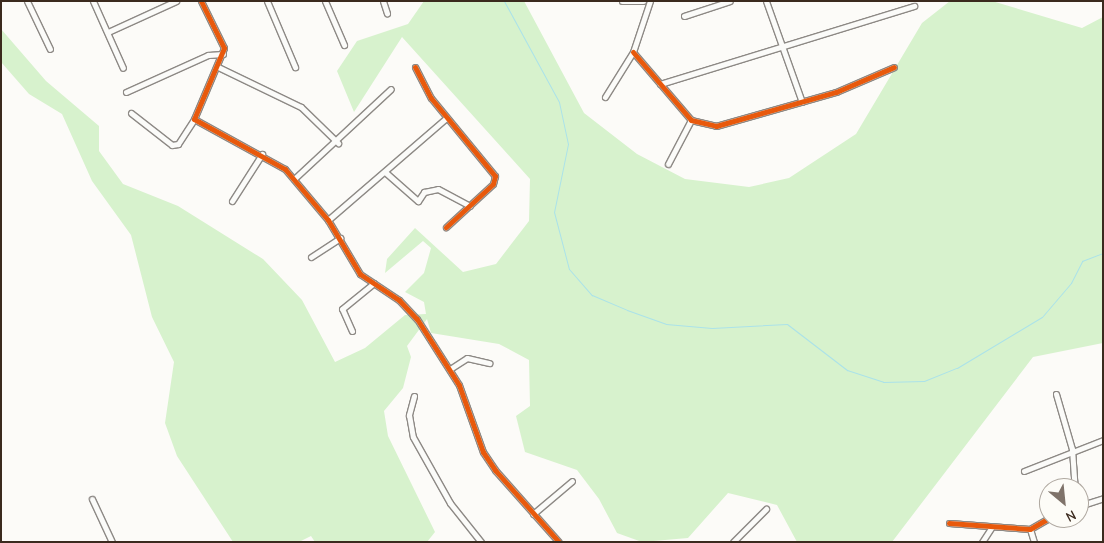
<!DOCTYPE html>
<style>
body{margin:0}
#map{position:relative;width:1104px;height:543px;overflow:hidden;background:#fcfbf8;font-family:"Comic Neue",sans-serif}
div>[style]{position:absolute}
[style*='--x']{left:calc(var(--x)*1px);top:calc(var(--y)*1px);width:calc(var(--w)*1px);rotate:calc(var(--a)*1deg)}
.green>*{inset:0;background:#d7f2cd}
.stream>*{height:1px;margin:-0.5px;padding:0 0.5px;transform-origin:0.5px;border-radius:0.5px;background:#abe2e9}
.roads{filter:drop-shadow(1px 0 #8d8985) drop-shadow(-1px 0 #8d8985) drop-shadow(0 1px #8d8985) drop-shadow(0 -1px #8d8985)}
.street>*{height:5px;margin:-2.5px;padding:0 2.5px;transform-origin:2.5px;border-radius:2.5px;background:#fbfbf9}
.cycleway>*{height:5px;margin:-2.5px;padding:0 2.5px;transform-origin:2.5px;border-radius:2.5px;background:#e8590c}
span{translate:-50% -50%;white-space:nowrap;text-align:center;line-height:1.15;-webkit-text-stroke:4px #fdfcf7;paint-order:stroke}
.frame{position:absolute;inset:0;border:2px solid #3b2a1e;pointer-events:none}
.north{position:absolute;left:1039px;top:478px;width:50px;height:50px;box-sizing:border-box;background:#fdfcf7;border:1px solid #afa8a0;border-radius:50%;rotate:152deg;font-size:14px;font-weight:700;line-height:20px;text-align:center;color:#3b2a1e}
.north::after{content:'';display:block;margin:auto;width:18px;height:22px;background:#7f736a;clip-path:polygon(50% 0,100% 100%,50% 72%,0 100%)}
</style>
<div id="map">
<div class="green">
<div style="clip-path:polygon(424px 1px,524px 1px,584px 113px,637px 154px,685px 179px,749px 187px,789px 178px,856px 134px,922px 23px,950px 1px,992px 1px,1082px 28px,1103px 17px,1103px 343px,1033px 357px,892px 542px,797px 542px,777px 505px,728px 493px,688px 538px,642px 542px,617px 533px,599px 499px,577px 470px,525px 452px,516px 416px,530px 406px,529px 360px,499px 344px,431px 333px,427px 319px,407px 346px,411px 357px,403px 388px,384px 411px,388px 436px,435px 532px,427px 542px,315px 542px,311px 536px,299px 542px,233px 542px,177px 456px,165px 423px,174px 362px,152px 317px,131px 235px,92px 181px,62px 114px,29px 94px,1px 62px,1px 29px,46px 81px,99px 126px,99px 151px,123px 184px,178px 206px,263px 259px,302px 300px,335px 362px,365px 348px,405px 315px,426px 314px,424px 302px,405px 292px,424px 273px,431px 248px,423px 241px,385px 273px,387px 259px,415px 228px,463px 272px,496px 264px,529px 221px,530px 179px,402px 37px,354px 112px,337px 71px,357px 41px,408px 24px)"></div>
</div>
<div class="stream">
<div style="--x:504;--y:1;--w:115;--a:61.4"></div>
<div style="--x:559;--y:102;--w:43;--a:77.9"></div>
<div style="--x:568;--y:144;--w:69;--a:101.6"></div>
<div style="--x:554;--y:212;--w:59;--a:75.3"></div>
<div style="--x:569;--y:269;--w:35;--a:49"></div>
<div style="--x:592;--y:295;--w:38;--a:23"></div>
<div style="--x:627;--y:310;--w:41;--a:19.7"></div>
<div style="--x:666;--y:324;--w:46;--a:5"></div>
<div style="--x:712;--y:328;--w:75;--a:-3.1"></div>
<div style="--x:787;--y:324;--w:76;--a:37.5"></div>
<div style="--x:847;--y:370;--w:38;--a:18"></div>
<div style="--x:883;--y:382;--w:41;--a:-1.4"></div>
<div style="--x:924;--y:381;--w:35;--a:-22"></div>
<div style="--x:957;--y:368;--w:99;--a:-31"></div>
<div style="--x:1042;--y:317;--w:45;--a:-49.5"></div>
<div style="--x:1071;--y:283;--w:25;--a:-63"></div>
<div style="--x:1082;--y:261;--w:22;--a:-21"></div>
</div>
<div class="roads">
<div class="street">
<div style="--x:27;--y:1;--w:53;--a:64.4"></div>
<div style="--x:93;--y:1;--w:73;--a:65.9"></div>
<div style="--x:201;--y:1;--w:52;--a:63.9"></div>
<div style="--x:224;--y:48;--w:77;--a:112.9"></div>
<div style="--x:194;--y:119;--w:104;--a:28.8"></div>
<div style="--x:285;--y:169;--w:67;--a:49.9"></div>
<div style="--x:328;--y:220;--w:63;--a:59.3"></div>
<div style="--x:360;--y:274;--w:47;--a:33.7"></div>
<div style="--x:399;--y:300;--w:26;--a:47"></div>
<div style="--x:417;--y:319;--w:78;--a:57.5"></div>
<div style="--x:459;--y:385;--w:71;--a:70.3"></div>
<div style="--x:483;--y:452;--w:22;--a:56"></div>
<div style="--x:495;--y:470;--w:96;--a:48.4"></div>
<div style="--x:267;--y:1;--w:72;--a:67"></div>
<div style="--x:325;--y:1;--w:48;--a:66.6"></div>
<div style="--x:383;--y:1;--w:13;--a:72"></div>
<div style="--x:622;--y:1;--w:21;--a:0"></div>
<div style="--x:766;--y:1;--w:107;--a:70.4"></div>
<div style="--x:684;--y:16;--w:48;--a:-18.1"></div>
<div style="--x:108;--y:32;--w:75;--a:-24.5"></div>
<div style="--x:633;--y:52;--w:89;--a:49.5"></div>
<div style="--x:691;--y:120;--w:26;--a:13"></div>
<div style="--x:716;--y:126;--w:125;--a:-15.8"></div>
<div style="--x:836;--y:92;--w:63;--a:-23.3"></div>
<div style="--x:218;--y:67;--w:92;--a:25.7"></div>
<div style="--x:301;--y:107;--w:52;--a:44.2"></div>
<div style="--x:415;--y:67;--w:35;--a:63"></div>
<div style="--x:431;--y:98;--w:101;--a:50.6"></div>
<div style="--x:495;--y:176;--w:8;--a:104"></div>
<div style="--x:493;--y:184;--w:64;--a:137.5"></div>
<div style="--x:660;--y:84;--w:266;--a:-17.1"></div>
<div style="--x:126;--y:92;--w:90;--a:-24.3"></div>
<div style="--x:208;--y:55;--w:15;--a:-4"></div>
<div style="--x:605;--y:97;--w:53;--a:-58.1"></div>
<div style="--x:633;--y:52;--w:54;--a:-71.6"></div>
<div style="--x:131;--y:113;--w:52;--a:38"></div>
<div style="--x:172;--y:145;--w:6;--a:-9"></div>
<div style="--x:178;--y:144;--w:30;--a:-57"></div>
<div style="--x:668;--y:164;--w:50;--a:-62.4"></div>
<div style="--x:385;--y:172;--w:44;--a:41.3"></div>
<div style="--x:418;--y:201;--w:11;--a:-56"></div>
<div style="--x:424;--y:192;--w:14;--a:-12"></div>
<div style="--x:438;--y:189;--w:36;--a:28"></div>
<div style="--x:294;--y:179;--w:132;--a:-42.9"></div>
<div style="--x:232;--y:201;--w:56;--a:-57.4"></div>
<div style="--x:328;--y:220;--w:156;--a:-40.8"></div>
<div style="--x:311;--y:257;--w:35;--a:-33"></div>
<div style="--x:352;--y:331;--w:24;--a:-114"></div>
<div style="--x:342;--y:309;--w:41;--a:-39.1"></div>
<div style="--x:450;--y:369;--w:20;--a:-33"></div>
<div style="--x:467;--y:358;--w:23;--a:13"></div>
<div style="--x:1056;--y:394;--w:57;--a:73.8"></div>
<div style="--x:1072;--y:449;--w:39;--a:86"></div>
<div style="--x:414;--y:396;--w:20;--a:105"></div>
<div style="--x:409;--y:415;--w:22;--a:80"></div>
<div style="--x:413;--y:437;--w:76;--a:60.7"></div>
<div style="--x:450;--y:503;--w:50;--a:51.5"></div>
<div style="--x:1024;--y:471;--w:85;--a:-21.4"></div>
<div style="--x:92;--y:499;--w:47;--a:65.1"></div>
<div style="--x:1079;--y:506;--w:25;--a:-18"></div>
<div style="--x:533;--y:514;--w:51;--a:-40.2"></div>
<div style="--x:949;--y:523;--w:81;--a:4.2"></div>
<div style="--x:1030;--y:529;--w:22;--a:-30"></div>
<div style="--x:1030;--y:529;--w:14;--a:73"></div>
<div style="--x:733;--y:542;--w:47;--a:-45"></div>
<div style="--x:982;--y:542;--w:17;--a:-57"></div>
</div>
</div>
<div class="cycleway">
<div style="--x:201;--y:1;--w:52;--a:63.9"></div>
<div style="--x:224;--y:48;--w:77;--a:112.9"></div>
<div style="--x:194;--y:119;--w:104;--a:28.8"></div>
<div style="--x:285;--y:169;--w:67;--a:49.9"></div>
<div style="--x:328;--y:220;--w:63;--a:59.3"></div>
<div style="--x:360;--y:274;--w:47;--a:33.7"></div>
<div style="--x:399;--y:300;--w:26;--a:47"></div>
<div style="--x:417;--y:319;--w:78;--a:57.5"></div>
<div style="--x:459;--y:385;--w:71;--a:70.3"></div>
<div style="--x:483;--y:452;--w:22;--a:56"></div>
<div style="--x:495;--y:470;--w:96;--a:48.4"></div>
<div style="--x:633;--y:52;--w:89;--a:49.5"></div>
<div style="--x:691;--y:120;--w:26;--a:13"></div>
<div style="--x:716;--y:126;--w:125;--a:-15.8"></div>
<div style="--x:836;--y:92;--w:63;--a:-23.3"></div>
<div style="--x:415;--y:67;--w:35;--a:63"></div>
<div style="--x:431;--y:98;--w:101;--a:50.6"></div>
<div style="--x:495;--y:176;--w:8;--a:104"></div>
<div style="--x:493;--y:184;--w:64;--a:137.5"></div>
<div style="--x:949;--y:523;--w:81;--a:4.2"></div>
<div style="--x:1030;--y:529;--w:22;--a:-30"></div>
</div>
<div class="frame"></div>
<div class="north">N</div>
</div>
